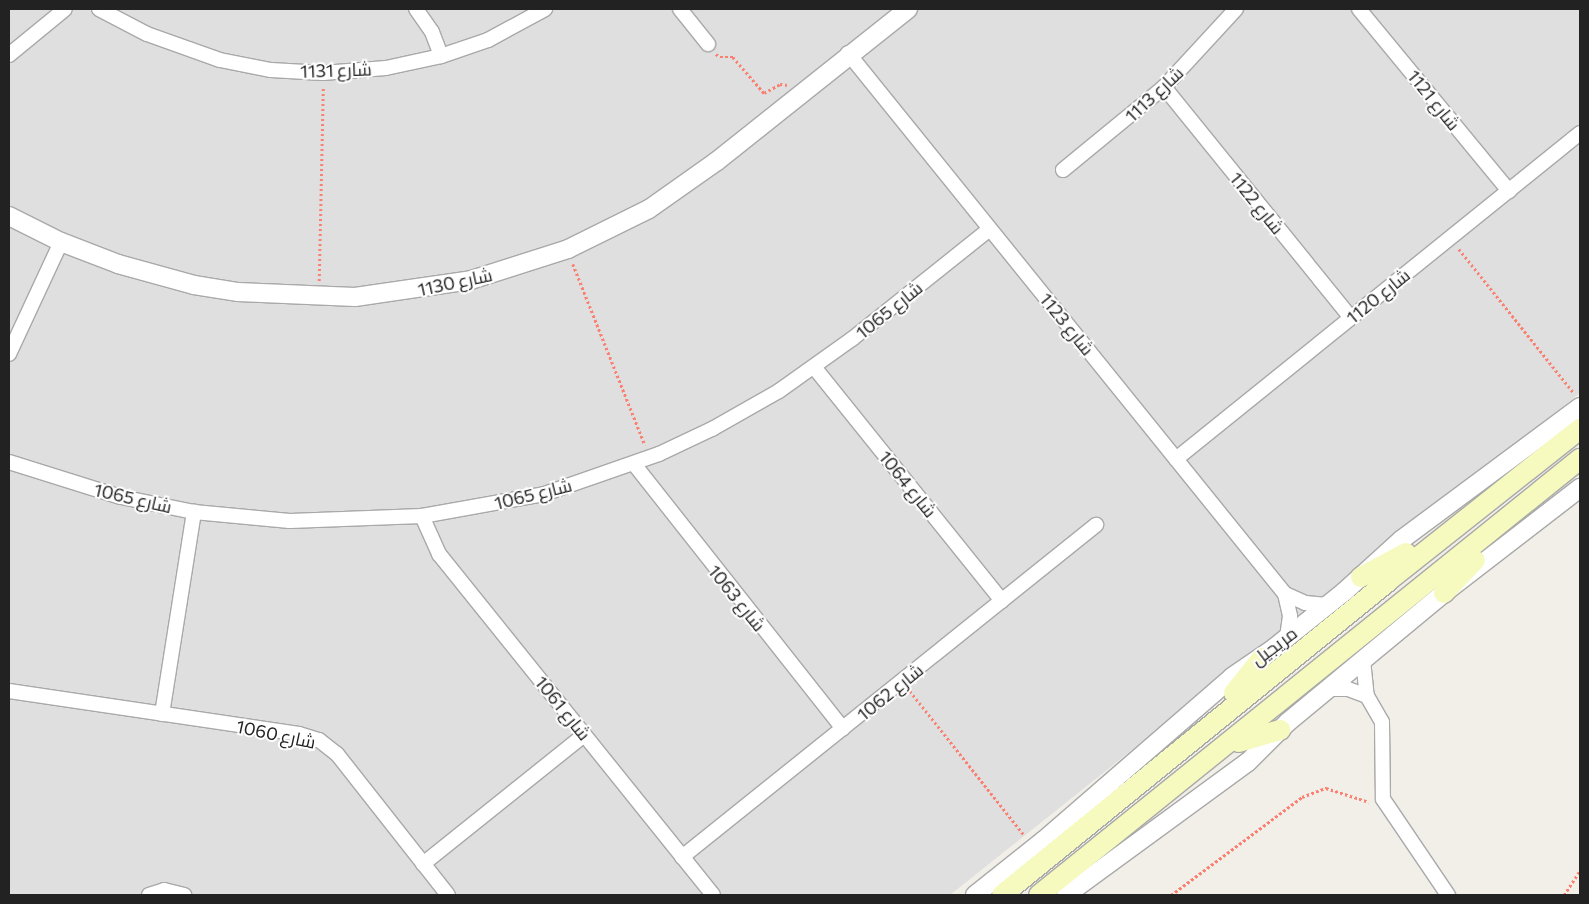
<!DOCTYPE html>
<meta charset="utf-8">
<style>
body{margin:0}
#map{position:relative;width:1589px;height:904px;overflow:hidden;background:#f2efe9;font-family:Commissioner,Cairo,sans-serif}
div>[style]{position:absolute}
[style*='--x']{left:calc(var(--x)*1px);top:calc(var(--y)*1px);width:calc(var(--w)*1px);rotate:calc(var(--a)*1deg)}
.residential>*{inset:0;background:#e0dfdf}
.path>*{height:2.5px;margin-top:-1.25px;transform-origin:0;background:repeating-linear-gradient(90deg,#fa8072 0 2.5px,transparent 0 5px)}
.roads{filter:drop-shadow(1px 0 #a9a9a9) drop-shadow(-1px 0 #a9a9a9) drop-shadow(0 1px #a9a9a9) drop-shadow(0 -1px #a9a9a9)}
.minor>*{height:14px;margin:-7px;padding:0 7px;transform-origin:7px;border-radius:7px;background:#fff}
.tertiary>*{height:18px;margin:-9px;padding:0 9px;transform-origin:9px;border-radius:9px;background:#fff}
.secondary>*{height:20px;margin:-10px;padding:0 10px;transform-origin:10px;border-radius:10px;background:#f7fabf}
span{translate:-50% -50%;white-space:nowrap;text-align:center;line-height:1.15;-webkit-text-stroke:4px #fff;paint-order:stroke}
.street-label{font-size:18px;color:#222}
.frame{position:absolute;inset:0;border:10px solid #222;pointer-events:none}
</style>
<div id="map">
<div class="residential">
<div style="clip-path:polygon(9px 9px,1580px 9px,1580px 393px,950px 895px,9px 895px)"></div>
</div>
<div class="path">
<div style="--x:716;--y:54;--w:5;--a:37"></div>
<div style="--x:720;--y:57;--w:13;--a:0"></div>
<div style="--x:733;--y:57;--w:48;--a:49.3"></div>
<div style="--x:764;--y:93;--w:18;--a:-29"></div>
<div style="--x:780;--y:84;--w:7;--a:8"></div>
<div style="--x:1459;--y:249;--w:184;--a:51.4"></div>
<div style="--x:573;--y:264;--w:195;--a:68.3"></div>
<div style="--x:319;--y:281;--w:194;--a:-88.8"></div>
<div style="--x:910;--y:691;--w:184;--a:51.6"></div>
<div style="--x:1171;--y:895;--w:164;--a:-36.8"></div>
<div style="--x:1302;--y:797;--w:26;--a:-21"></div>
<div style="--x:1326;--y:788;--w:45;--a:18"></div>
<div style="--x:1564;--y:895;--w:30;--a:-57"></div>
</div>
<div class="roads">
<div class="minor">
<div style="--x:99;--y:9;--w:54;--a:27.5"></div>
<div style="--x:147;--y:34;--w:77;--a:19.6"></div>
<div style="--x:220;--y:60;--w:52;--a:11.1"></div>
<div style="--x:271;--y:70;--w:52;--a:3.3"></div>
<div style="--x:323;--y:73;--w:63;--a:-4.5"></div>
<div style="--x:386;--y:68;--w:56;--a:-12.3"></div>
<div style="--x:441;--y:56;--w:50;--a:-18.8"></div>
<div style="--x:488;--y:40;--w:65;--a:-28.5"></div>
<div style="--x:416;--y:9;--w:28;--a:55"></div>
<div style="--x:432;--y:32;--w:26;--a:69"></div>
<div style="--x:680;--y:9;--w:45;--a:51.3"></div>
<div style="--x:1359;--y:9;--w:236;--a:50.5"></div>
<div style="--x:848;--y:53;--w:695;--a:51.07"></div>
<div style="--x:1285;--y:594;--w:22;--a:24"></div>
<div style="--x:1305;--y:603;--w:23;--a:5"></div>
<div style="--x:9;--y:55;--w:72;--a:-39.4"></div>
<div style="--x:1164;--y:87;--w:297;--a:51"></div>
<div style="--x:1063;--y:170;--w:131;--a:-39.4"></div>
<div style="--x:1164;--y:87;--w:106;--a:-47.3"></div>
<div style="--x:9;--y:354;--w:123;--a:-65.1"></div>
<div style="--x:814;--y:367;--w:300;--a:51.2"></div>
<div style="--x:1176;--y:459;--w:519;--a:-38.9"></div>
<div style="--x:9;--y:462;--w:117;--a:17.4"></div>
<div style="--x:121;--y:497;--w:75;--a:11.6"></div>
<div style="--x:194;--y:512;--w:96;--a:5.4"></div>
<div style="--x:290;--y:521;--w:132;--a:-2.2"></div>
<div style="--x:422;--y:516;--w:124;--a:-10.2"></div>
<div style="--x:544;--y:494;--w:122;--a:-19.2"></div>
<div style="--x:659;--y:454;--w:59;--a:-25.3"></div>
<div style="--x:712;--y:429;--w:77;--a:-29.6"></div>
<div style="--x:779;--y:391;--w:90;--a:-35.5"></div>
<div style="--x:852;--y:339;--w:176;--a:-38.6"></div>
<div style="--x:634;--y:464;--w:337;--a:51.7"></div>
<div style="--x:422;--y:516;--w:42;--a:65.9"></div>
<div style="--x:439;--y:554;--w:437;--a:51.2"></div>
<div style="--x:1285;--y:594;--w:23;--a:77"></div>
<div style="--x:1290;--y:616;--w:21;--a:98"></div>
<div style="--x:1363;--y:660;--w:36;--a:84"></div>
<div style="--x:1367;--y:696;--w:30;--a:60"></div>
<div style="--x:1382;--y:722;--w:77;--a:89.3"></div>
<div style="--x:1383;--y:799;--w:116;--a:55.9"></div>
<div style="--x:1328;--y:689;--w:20;--a:0"></div>
<div style="--x:1348;--y:689;--w:20;--a:20"></div>
<div style="--x:9;--y:691;--w:293;--a:8.4"></div>
<div style="--x:299;--y:734;--w:21;--a:17"></div>
<div style="--x:319;--y:740;--w:23;--a:38"></div>
<div style="--x:337;--y:754;--w:179;--a:51.8"></div>
<div style="--x:162;--y:714;--w:205;--a:-81"></div>
<div style="--x:682;--y:857;--w:531;--a:-38.73"></div>
<div style="--x:423;--y:864;--w:206;--a:-38.7"></div>
<div style="--x:149;--y:895;--w:16;--a:-18"></div>
<div style="--x:164;--y:890;--w:21;--a:14"></div>
</div>
<div class="tertiary">
<div style="--x:9;--y:216;--w:58;--a:26.6"></div>
<div style="--x:61;--y:242;--w:61;--a:21.1"></div>
<div style="--x:118;--y:264;--w:79;--a:15.4"></div>
<div style="--x:194;--y:285;--w:45;--a:9"></div>
<div style="--x:238;--y:292;--w:117;--a:2.4"></div>
<div style="--x:355;--y:297;--w:117;--a:-8.3"></div>
<div style="--x:471;--y:280;--w:102;--a:-17.7"></div>
<div style="--x:568;--y:249;--w:90;--a:-26.3"></div>
<div style="--x:649;--y:209;--w:83;--a:-35.2"></div>
<div style="--x:717;--y:161;--w:244;--a:-38.5"></div>
<div style="--x:975;--y:895;--w:87;--a:-38.5"></div>
<div style="--x:1043;--y:841;--w:250;--a:-40.9"></div>
<div style="--x:1232;--y:677;--w:51;--a:-34.6"></div>
<div style="--x:1274;--y:648;--w:90;--a:-38.7"></div>
<div style="--x:1344;--y:592;--w:77;--a:-42.4"></div>
<div style="--x:1401;--y:540;--w:223;--a:-36.6"></div>
<div style="--x:1066;--y:895;--w:225;--a:-36.2"></div>
<div style="--x:1248;--y:762;--w:57;--a:-45"></div>
<div style="--x:1288;--y:722;--w:202;--a:-39.6"></div>
<div style="--x:1444;--y:593;--w:172;--a:-37.7"></div>
</div>
<div class="secondary">
<div style="--x:1361;--y:577;--w:51;--a:-28.1"></div>
<div style="--x:1444;--y:593;--w:45;--a:-46.8"></div>
<div style="--x:1234;--y:693;--w:45;--a:-51.3"></div>
<div style="--x:1239;--y:742;--w:43;--a:-16.3"></div>
<div style="--x:1002;--y:895;--w:498;--a:-39.1"></div>
<div style="--x:1388;--y:581;--w:245;--a:-38.4"></div>
<div style="--x:1039;--y:895;--w:695;--a:-38.87"></div>
</div>
</div>
<div class="street-label">
<span style="left:336px;top:70px;rotate:-2deg">شارع 1131</span>
<span style="left:1154px;top:94px;rotate:-43deg">شارع 1113</span>
<span style="left:1434px;top:100px;rotate:51deg">شارع 1121</span>
<span style="left:1257px;top:203px;rotate:51deg">شارع 1122</span>
<span style="left:455px;top:282px;rotate:-12deg">شارع 1130</span>
<span style="left:1378px;top:296px;rotate:-39deg">شارع 1120</span>
<span style="left:889px;top:310px;rotate:-39deg">شارع 1065</span>
<span style="left:1067px;top:324px;rotate:51deg">شارع 1123</span>
<span style="left:908px;top:484px;rotate:51deg">شارع 1064</span>
<span style="left:533px;top:494px;rotate:-14deg">شارع 1065</span>
<span style="left:133px;top:498px;rotate:13deg">شارع 1065</span>
<span style="left:737px;top:598px;rotate:51deg">شارع 1063</span>
<span style="left:1274px;top:646px;rotate:-37deg">مريجيل</span>
<span style="left:890px;top:692px;rotate:-39deg">شارع 1062</span>
<span style="left:563px;top:708px;rotate:51deg">شارع 1061</span>
<span style="left:276px;top:734px;rotate:12deg">شارع 1060</span>
</div>
<div class="frame"></div>
</div>
